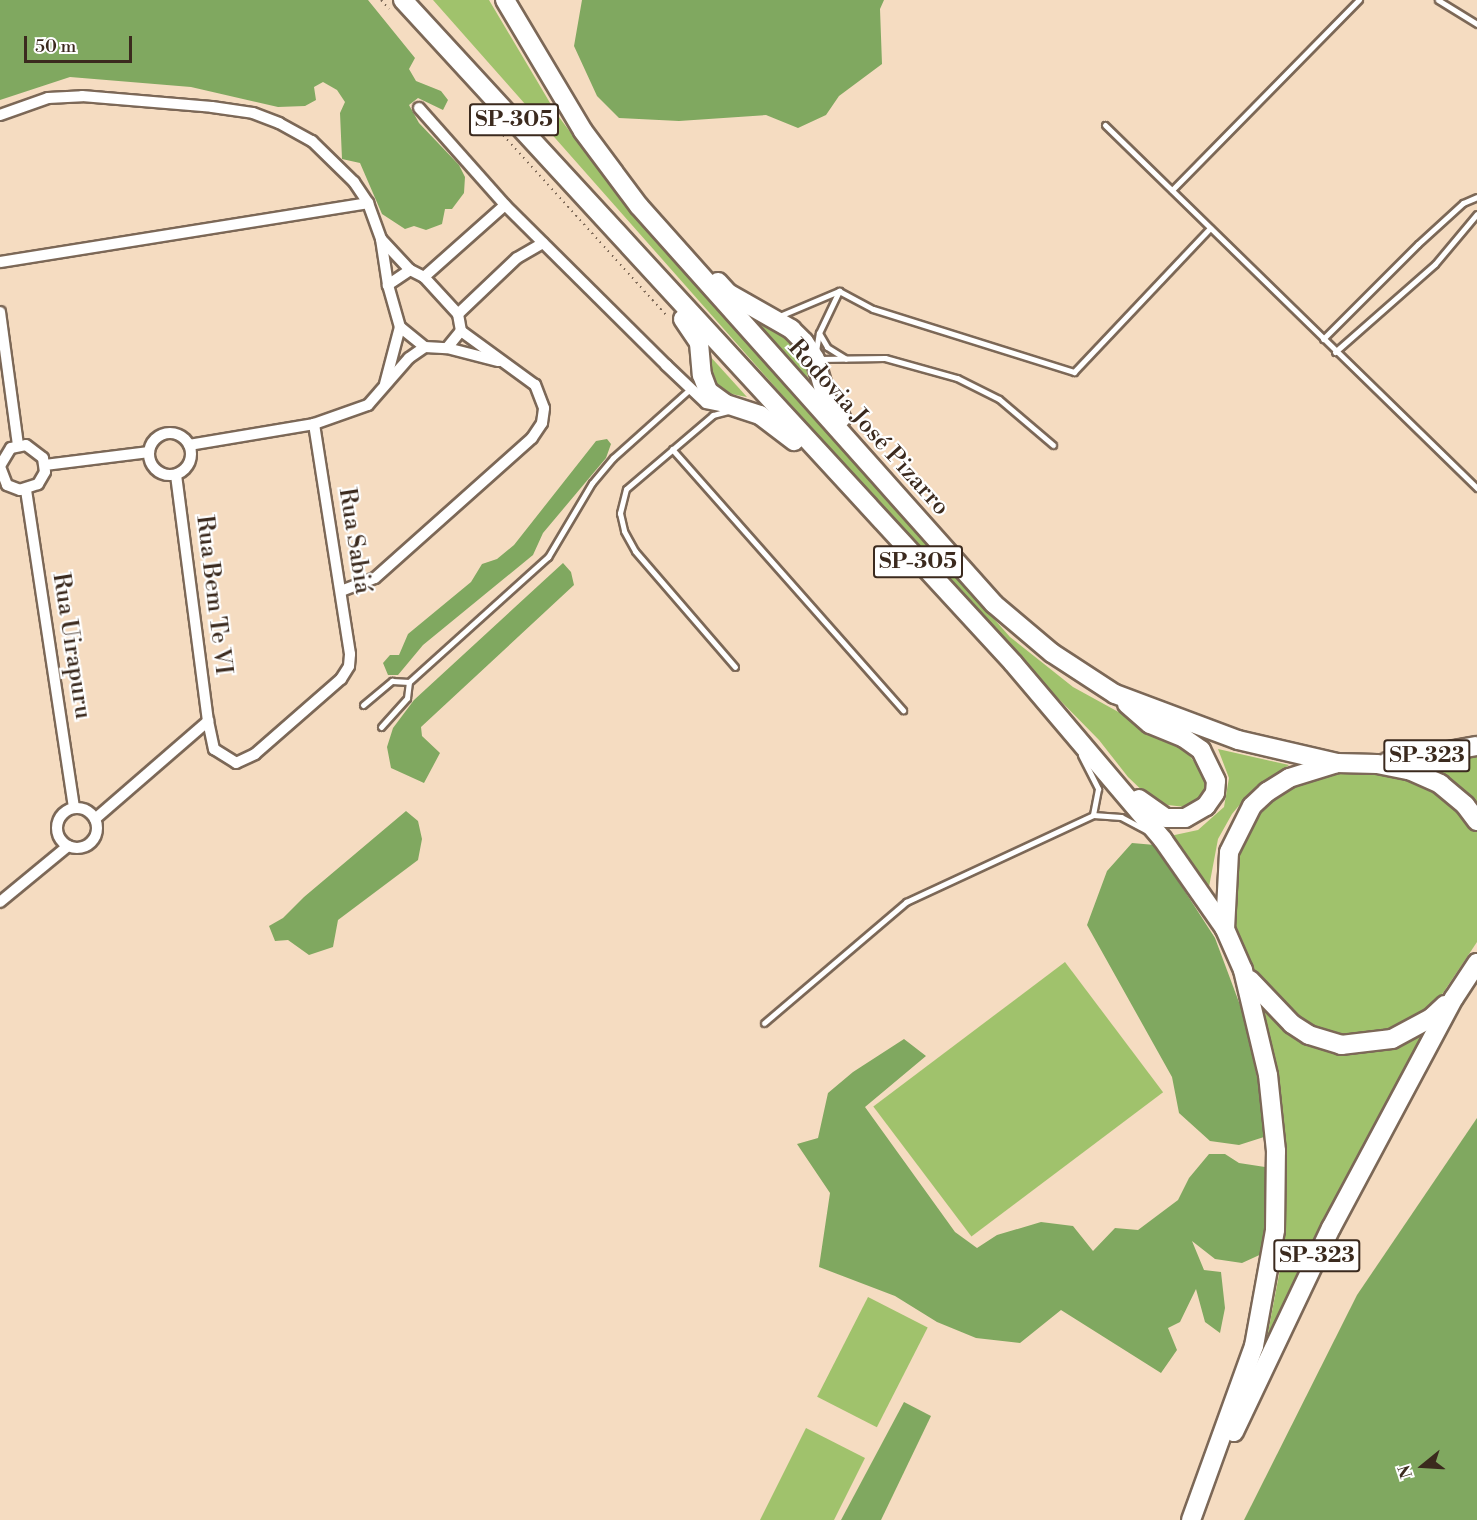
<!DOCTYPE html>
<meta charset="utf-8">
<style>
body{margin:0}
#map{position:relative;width:1477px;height:1520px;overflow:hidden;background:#f5dcc1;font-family:"Libre Bodoni",serif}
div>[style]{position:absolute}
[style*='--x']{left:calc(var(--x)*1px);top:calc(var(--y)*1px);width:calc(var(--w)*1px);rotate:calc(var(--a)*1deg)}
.green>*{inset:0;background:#a0c26c;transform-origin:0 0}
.forest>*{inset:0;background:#80a860}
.path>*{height:2px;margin-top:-1px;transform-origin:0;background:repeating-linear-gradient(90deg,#7c6857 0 1.5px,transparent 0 6px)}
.roads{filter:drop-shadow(2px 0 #7c6857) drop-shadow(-2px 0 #7c6857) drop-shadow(0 2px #7c6857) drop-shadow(0 -2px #7c6857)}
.service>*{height:5px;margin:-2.5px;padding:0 2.5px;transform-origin:2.5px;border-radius:2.5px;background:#fff}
.minor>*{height:10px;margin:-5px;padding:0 5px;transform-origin:5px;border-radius:5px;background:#fff}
.minor>.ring{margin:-5px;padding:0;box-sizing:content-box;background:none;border:10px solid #fff;border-radius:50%}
.primary>*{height:18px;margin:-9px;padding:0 9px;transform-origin:9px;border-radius:9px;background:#fff}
span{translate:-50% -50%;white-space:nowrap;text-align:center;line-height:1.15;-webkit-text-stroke:4.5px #fff;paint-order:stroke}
.shield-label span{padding:2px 4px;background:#fff;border:2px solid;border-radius:4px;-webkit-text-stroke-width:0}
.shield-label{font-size:22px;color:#3b2a1e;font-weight:700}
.street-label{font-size:24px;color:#3b2a1e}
.north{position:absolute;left:1393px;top:1436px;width:60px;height:60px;-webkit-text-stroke:4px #fff;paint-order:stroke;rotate:252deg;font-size:16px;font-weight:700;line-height:24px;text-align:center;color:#3b2a1e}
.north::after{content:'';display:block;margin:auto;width:21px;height:27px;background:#3b2a1e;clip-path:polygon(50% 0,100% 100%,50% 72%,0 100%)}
.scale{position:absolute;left:24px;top:36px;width:108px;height:27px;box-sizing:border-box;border:3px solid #3b2a1e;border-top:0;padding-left:8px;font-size:18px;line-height:21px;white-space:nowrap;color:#3b2a1e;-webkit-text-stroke:4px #fff;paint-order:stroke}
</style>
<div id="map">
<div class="green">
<div style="clip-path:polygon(433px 0,489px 0,556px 113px,609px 184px,1010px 637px,1073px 687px,1184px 748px,1206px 778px,1203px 798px,1185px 807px,1168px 805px,1149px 797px,1128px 777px,1099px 740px,982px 621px)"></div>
<div style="clip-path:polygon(746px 315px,784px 330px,805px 361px,809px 384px)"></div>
<div style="clip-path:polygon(708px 354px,747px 397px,716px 391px,709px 383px)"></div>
<div style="clip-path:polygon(1218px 749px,1289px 765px,1251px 791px,1232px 814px,1218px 839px,1209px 887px,1170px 836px,1198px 830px,1224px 807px,1229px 778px)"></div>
<div style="clip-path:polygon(1477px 752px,1477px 808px,1459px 788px,1415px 766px)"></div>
<div style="clip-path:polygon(1358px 771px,1401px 775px,1426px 784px,1462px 810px,1477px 830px,1477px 942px,1439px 999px,1418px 1017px,1393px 1031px,1343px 1038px,1318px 1032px,1300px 1022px,1250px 969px,1231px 926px,1232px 872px,1241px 838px,1261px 809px,1290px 785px,1320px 775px)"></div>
<div style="left:1065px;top:962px;width:163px;height:240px;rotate:53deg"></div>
<div style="clip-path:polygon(1259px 999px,1333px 1049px,1361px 1052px,1399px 1044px,1430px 1026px,1341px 1189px,1266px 1343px,1282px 1259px,1286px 1183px,1274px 1054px)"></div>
<div style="left:868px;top:1297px;width:67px;height:112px;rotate:27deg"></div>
<div style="clip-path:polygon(806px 1428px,865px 1458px,834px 1520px,760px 1520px)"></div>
</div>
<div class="forest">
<div style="clip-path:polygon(0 0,368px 0,415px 58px,409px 69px,416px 81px,441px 91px,448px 100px,443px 110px,418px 98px,409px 105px,419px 123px,459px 165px,465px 177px,464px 193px,452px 209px,445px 209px,442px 224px,426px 230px,414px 226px,405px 229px,382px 214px,360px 163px,342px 159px,340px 113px,345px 102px,337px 90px,323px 82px,314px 87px,316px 100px,305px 106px,278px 107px,191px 87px,70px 77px,0 100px)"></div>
<div style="clip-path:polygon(582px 0,884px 0,880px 9px,882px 64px,839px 96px,826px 115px,798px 128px,766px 115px,679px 121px,619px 118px,597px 96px,574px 46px)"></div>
<div style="clip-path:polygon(607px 439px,611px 444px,606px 458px,543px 533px,533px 555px,423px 645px,398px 675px,388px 675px,383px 663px,390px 655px,399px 655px,408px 634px,471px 582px,482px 564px,497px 559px,514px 545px,596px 441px)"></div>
<div style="clip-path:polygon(563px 563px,571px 572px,574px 585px,421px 727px,422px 736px,440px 753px,424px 783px,391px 768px,387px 747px,393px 728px,414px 700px)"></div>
<div style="clip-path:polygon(406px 811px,418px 821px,422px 839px,418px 860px,338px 920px,333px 947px,309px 955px,288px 940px,275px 941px,269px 926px,283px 918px,304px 897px)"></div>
<div style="clip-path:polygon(1132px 843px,1155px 845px,1215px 938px,1243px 1013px,1260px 1091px,1264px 1137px,1239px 1145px,1210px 1141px,1179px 1113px,1172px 1077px,1087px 925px,1107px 871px)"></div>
<div style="clip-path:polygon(904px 1039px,926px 1056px,865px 1107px,955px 1232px,977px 1248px,997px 1235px,1041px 1222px,1073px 1226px,1093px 1251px,1115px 1228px,1138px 1230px,1178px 1200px,1189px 1178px,1209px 1154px,1225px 1154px,1239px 1163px,1265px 1167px,1266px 1252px,1242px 1263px,1215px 1259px,1192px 1241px,1204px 1270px,1221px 1272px,1225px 1308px,1220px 1333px,1205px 1322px,1196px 1289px,1180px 1322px,1168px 1328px,1177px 1350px,1161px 1373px,1061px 1310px,1020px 1343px,976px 1338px,937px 1322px,895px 1296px,819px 1267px,830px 1193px,797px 1144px,818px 1138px,828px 1093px,853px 1072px)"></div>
<div style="clip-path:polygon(1477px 1118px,1477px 1520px,1244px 1520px,1357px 1295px)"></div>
<div style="clip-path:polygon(904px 1402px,931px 1416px,881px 1520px,841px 1520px)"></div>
</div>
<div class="path">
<div style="--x:381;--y:0;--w:12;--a:48"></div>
<div style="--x:483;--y:113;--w:274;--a:47.8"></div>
</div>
<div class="roads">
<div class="service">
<div style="--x:1438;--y:0;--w:46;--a:31.6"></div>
<div style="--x:1105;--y:125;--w:520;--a:44.3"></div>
<div style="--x:1172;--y:190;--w:267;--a:-45.5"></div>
<div style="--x:839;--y:291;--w:38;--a:28"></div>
<div style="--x:873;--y:309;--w:211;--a:17.4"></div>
<div style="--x:1074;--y:372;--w:198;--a:-46.6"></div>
<div style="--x:777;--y:317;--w:67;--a:-22.8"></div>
<div style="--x:819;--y:333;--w:16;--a:60"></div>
<div style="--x:827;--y:347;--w:22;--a:32"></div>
<div style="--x:1323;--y:339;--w:134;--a:-45"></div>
<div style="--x:1418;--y:244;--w:61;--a:-42.3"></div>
<div style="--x:1463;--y:203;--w:15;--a:-23"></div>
<div style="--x:816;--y:351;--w:18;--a:-81"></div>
<div style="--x:819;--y:333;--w:47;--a:-64.5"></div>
<div style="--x:1335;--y:352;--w:133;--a:-41.3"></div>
<div style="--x:1435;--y:264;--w:65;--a:-50"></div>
<div style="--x:819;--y:359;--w:66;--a:-0.9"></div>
<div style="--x:885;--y:358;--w:75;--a:15.5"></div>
<div style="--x:957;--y:378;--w:47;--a:26.6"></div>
<div style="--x:999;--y:399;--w:71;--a:40.4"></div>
<div style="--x:728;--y:411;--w:16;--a:165"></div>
<div style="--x:713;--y:415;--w:114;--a:139.6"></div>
<div style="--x:626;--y:489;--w:25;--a:104"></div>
<div style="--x:620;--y:513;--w:18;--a:77"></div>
<div style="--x:624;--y:531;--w:23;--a:61"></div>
<div style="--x:635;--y:551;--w:153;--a:49.2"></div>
<div style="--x:672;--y:449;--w:349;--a:48.5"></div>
<div style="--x:363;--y:705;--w:38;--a:-40"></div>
<div style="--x:392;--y:681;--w:17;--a:3"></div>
<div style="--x:381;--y:727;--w:39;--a:-48"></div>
<div style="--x:407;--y:698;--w:16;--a:-83"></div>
<div style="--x:409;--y:682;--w:187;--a:-42"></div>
<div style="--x:548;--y:557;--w:86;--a:-59.3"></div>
<div style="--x:592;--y:483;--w:33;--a:-50"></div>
<div style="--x:613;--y:458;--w:103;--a:-41.9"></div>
<div style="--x:1081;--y:755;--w:38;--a:63"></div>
<div style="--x:1098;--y:789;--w:26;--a:101"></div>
<div style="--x:764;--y:1023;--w:187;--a:-40.4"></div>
<div style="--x:906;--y:902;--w:206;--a:-24.9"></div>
<div style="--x:1093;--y:815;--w:28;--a:4"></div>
<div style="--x:1121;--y:817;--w:30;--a:28"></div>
</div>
<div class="minor">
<div style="--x:419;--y:108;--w:130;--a:48.4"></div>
<div style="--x:505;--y:205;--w:227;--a:44.8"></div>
<div style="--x:666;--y:365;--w:55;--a:43.5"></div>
<div style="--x:706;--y:403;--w:19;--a:12"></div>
<div style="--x:0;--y:115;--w:51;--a:-19.5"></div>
<div style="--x:48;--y:98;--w:34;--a:-3"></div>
<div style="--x:82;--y:96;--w:130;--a:4.8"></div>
<div style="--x:212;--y:107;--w:41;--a:8.3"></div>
<div style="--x:253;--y:113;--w:28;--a:21"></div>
<div style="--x:279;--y:123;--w:38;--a:29"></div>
<div style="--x:312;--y:141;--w:59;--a:44.3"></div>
<div style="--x:354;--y:182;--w:25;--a:56"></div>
<div style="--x:368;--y:203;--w:38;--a:70"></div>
<div style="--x:381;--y:239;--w:47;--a:81.3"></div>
<div style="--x:381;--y:239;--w:42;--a:46.9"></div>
<div style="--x:0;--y:262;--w:373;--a:-9.1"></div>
<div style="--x:424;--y:277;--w:108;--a:-41.6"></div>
<div style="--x:0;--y:312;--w:134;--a:82.3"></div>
<div style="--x:458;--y:314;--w:81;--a:-43.5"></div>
<div style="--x:517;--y:258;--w:30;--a:-30"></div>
<div style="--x:447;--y:348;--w:53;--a:14.3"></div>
<div style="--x:385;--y:384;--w:59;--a:-75.3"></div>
<div class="ring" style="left:149px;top:433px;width:32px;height:32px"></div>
<div style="--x:189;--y:445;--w:127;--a:-9.5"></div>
<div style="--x:314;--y:424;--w:57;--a:-19.4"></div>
<div style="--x:368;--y:405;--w:62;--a:-48.9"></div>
<div style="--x:409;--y:358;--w:19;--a:-35"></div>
<div style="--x:425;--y:347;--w:22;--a:3"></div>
<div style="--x:447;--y:348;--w:22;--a:-51"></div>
<div style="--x:461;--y:331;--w:17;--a:-100"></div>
<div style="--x:458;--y:314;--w:50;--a:-132.6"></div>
<div style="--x:424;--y:277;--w:16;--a:-153"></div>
<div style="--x:410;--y:270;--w:27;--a:146"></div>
<div style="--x:388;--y:285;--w:44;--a:74.1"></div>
<div style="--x:400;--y:327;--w:32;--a:39"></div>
<div style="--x:45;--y:465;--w:105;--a:-7.1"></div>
<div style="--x:0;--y:466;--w:21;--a:-59"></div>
<div style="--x:11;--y:448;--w:15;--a:-11"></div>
<div style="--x:26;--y:445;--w:21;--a:37"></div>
<div style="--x:43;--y:458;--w:14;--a:82"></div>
<div style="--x:45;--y:472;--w:14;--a:120"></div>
<div style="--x:38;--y:484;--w:19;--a:162"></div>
<div style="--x:20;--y:490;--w:14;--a:-159"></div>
<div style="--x:7;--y:485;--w:19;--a:-111"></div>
<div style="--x:176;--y:475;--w:248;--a:82.6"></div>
<div style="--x:208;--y:721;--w:29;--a:78"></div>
<div style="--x:214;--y:749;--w:26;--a:32"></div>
<div style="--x:236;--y:763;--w:21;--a:-25"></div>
<div style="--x:255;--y:754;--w:114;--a:-41.1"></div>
<div style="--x:341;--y:679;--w:15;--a:-58"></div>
<div style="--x:349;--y:666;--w:12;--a:-85"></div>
<div style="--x:350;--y:654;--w:233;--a:-98.9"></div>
<div style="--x:26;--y:490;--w:321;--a:81.4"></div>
<div style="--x:341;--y:591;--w:36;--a:-21"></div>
<div style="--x:375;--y:578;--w:210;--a:-41.7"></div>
<div style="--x:532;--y:438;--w:18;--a:-56"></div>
<div style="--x:542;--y:423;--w:15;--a:-82"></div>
<div style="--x:544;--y:408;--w:25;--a:-111"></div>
<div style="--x:535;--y:385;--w:92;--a:-143.9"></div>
<div class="ring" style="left:57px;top:808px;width:30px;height:30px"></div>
<div style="--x:95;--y:819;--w:150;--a:-40.9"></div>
<div style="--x:0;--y:902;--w:88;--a:-39.5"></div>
</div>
<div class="primary">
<div style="--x:403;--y:0;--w:901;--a:47.38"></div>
<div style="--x:1013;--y:663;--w:232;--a:49.7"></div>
<div style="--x:1163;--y:840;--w:108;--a:55.1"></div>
<div style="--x:505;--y:0;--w:152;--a:59.2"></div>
<div style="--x:583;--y:131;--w:94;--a:53.3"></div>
<div style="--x:639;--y:206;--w:533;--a:48.27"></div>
<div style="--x:994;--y:604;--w:76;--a:40.2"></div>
<div style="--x:1052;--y:653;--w:75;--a:33.1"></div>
<div style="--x:1115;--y:694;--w:131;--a:20.5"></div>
<div style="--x:1238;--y:740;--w:102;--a:13.1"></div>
<div style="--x:718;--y:282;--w:15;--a:48"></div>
<div style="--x:728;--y:293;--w:73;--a:29.7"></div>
<div style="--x:791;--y:329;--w:18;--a:45"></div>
<div style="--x:804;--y:342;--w:20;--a:57"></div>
<div style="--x:815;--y:359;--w:43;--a:73.7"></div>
<div style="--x:827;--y:400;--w:23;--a:52"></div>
<div style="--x:683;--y:319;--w:29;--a:56"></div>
<div style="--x:699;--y:343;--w:32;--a:85"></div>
<div style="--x:702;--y:375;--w:17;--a:69"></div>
<div style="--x:708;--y:391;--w:22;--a:36"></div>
<div style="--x:726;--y:404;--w:36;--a:18"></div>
<div style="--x:760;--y:415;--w:43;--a:37.4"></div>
<div style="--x:1127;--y:704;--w:30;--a:41"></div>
<div style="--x:1150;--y:724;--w:37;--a:22"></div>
<div style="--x:1184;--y:738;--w:21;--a:35"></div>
<div style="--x:1201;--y:750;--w:34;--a:64"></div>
<div style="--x:1216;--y:781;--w:12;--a:95"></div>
<div style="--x:1215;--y:793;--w:16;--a:125"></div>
<div style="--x:1206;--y:806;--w:24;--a:150"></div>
<div style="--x:1185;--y:818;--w:19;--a:180"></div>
<div style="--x:1166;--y:818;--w:33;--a:-145"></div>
<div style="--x:1387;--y:762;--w:91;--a:-10.1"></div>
<div style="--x:1250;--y:980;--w:61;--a:46.3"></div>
<div style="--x:1292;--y:1024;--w:20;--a:33"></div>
<div style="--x:1309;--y:1035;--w:34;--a:17"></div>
<div style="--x:1341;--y:1045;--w:51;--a:-6.7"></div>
<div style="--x:1392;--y:1039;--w:44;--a:-28.3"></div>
<div style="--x:1431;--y:1018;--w:19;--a:-43"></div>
<div style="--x:1234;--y:1432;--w:226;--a:-64.6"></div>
<div style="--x:1331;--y:1228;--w:261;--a:-61.9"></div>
<div style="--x:1454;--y:998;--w:42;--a:-56.7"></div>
<div style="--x:1191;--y:1520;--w:185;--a:-70.1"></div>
<div style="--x:1254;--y:1346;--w:118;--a:-79.7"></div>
<div style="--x:1275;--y:1230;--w:79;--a:-89.3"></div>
<div style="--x:1276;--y:1151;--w:76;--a:-96"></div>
<div style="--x:1268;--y:1075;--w:108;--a:-103.4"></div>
<div style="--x:1243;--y:970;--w:45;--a:-113.7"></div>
<div style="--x:1225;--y:929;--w:77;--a:-87"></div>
<div style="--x:1229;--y:852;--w:51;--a:-63.4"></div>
<div style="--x:1252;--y:806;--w:21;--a:-43"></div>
<div style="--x:1267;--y:792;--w:26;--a:-32"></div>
<div style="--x:1289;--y:778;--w:50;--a:-17.4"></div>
<div style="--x:1337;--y:763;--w:40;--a:1.4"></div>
<div style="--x:1377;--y:764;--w:33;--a:11"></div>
<div style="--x:1409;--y:770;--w:34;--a:24"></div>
<div style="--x:1440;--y:784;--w:33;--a:40"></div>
<div style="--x:1465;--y:805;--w:20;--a:53"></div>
</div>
</div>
<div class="shield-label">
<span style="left:514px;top:120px">SP-305</span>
<span style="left:918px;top:562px">SP-305</span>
<span style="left:1427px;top:756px">SP-323</span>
<span style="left:1317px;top:1256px">SP-323</span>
</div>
<div class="street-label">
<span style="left:868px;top:428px;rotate:48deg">Rodovia José Pizarro</span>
<span style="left:354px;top:541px;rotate:81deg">Rua Sabiá</span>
<span style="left:213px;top:595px;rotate:83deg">Rua Bem Te VI</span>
<span style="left:71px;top:646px;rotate:81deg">Rua Uirapuru</span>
</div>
<div class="north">N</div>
<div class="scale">50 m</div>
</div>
